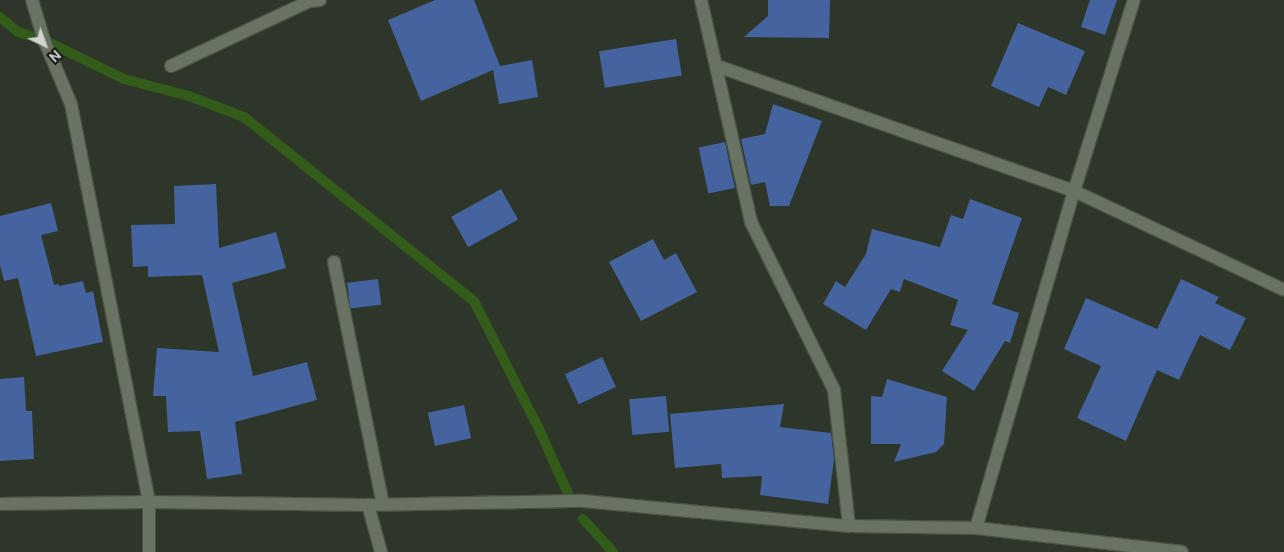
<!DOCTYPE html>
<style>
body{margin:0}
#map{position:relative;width:1284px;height:552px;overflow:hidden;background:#2d3628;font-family:Ubuntu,sans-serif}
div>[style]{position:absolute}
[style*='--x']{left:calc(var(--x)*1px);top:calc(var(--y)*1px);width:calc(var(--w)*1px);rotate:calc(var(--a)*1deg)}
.stream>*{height:10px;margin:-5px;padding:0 5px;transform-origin:5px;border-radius:5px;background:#335b1a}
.building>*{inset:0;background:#44639f;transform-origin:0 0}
.roads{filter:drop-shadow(1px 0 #495245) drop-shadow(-1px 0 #495245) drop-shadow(0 1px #495245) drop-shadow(0 -1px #495245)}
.street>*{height:12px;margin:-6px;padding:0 6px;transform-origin:6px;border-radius:6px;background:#687363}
span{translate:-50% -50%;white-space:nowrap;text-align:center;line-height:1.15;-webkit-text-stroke:4px #181c16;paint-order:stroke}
.north{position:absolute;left:20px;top:20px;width:50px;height:50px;-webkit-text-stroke:4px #181c16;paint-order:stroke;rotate:138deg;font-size:14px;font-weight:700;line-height:20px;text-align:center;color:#d0d6cd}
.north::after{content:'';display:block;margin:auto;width:18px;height:22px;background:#d0d6cd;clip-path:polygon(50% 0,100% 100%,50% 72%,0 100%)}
</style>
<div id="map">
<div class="stream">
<div style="--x:0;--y:17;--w:23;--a:40"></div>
<div style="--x:18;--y:32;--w:27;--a:17"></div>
<div style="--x:44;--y:40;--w:89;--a:26"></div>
<div style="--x:124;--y:79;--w:67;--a:14.7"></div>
<div style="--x:189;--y:96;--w:59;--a:20.9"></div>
<div style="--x:244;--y:117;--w:295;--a:38.7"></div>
<div style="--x:474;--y:301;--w:141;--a:63.1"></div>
<div style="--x:538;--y:427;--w:78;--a:65.7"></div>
<div style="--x:583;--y:519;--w:45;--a:47.7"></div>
</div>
<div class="building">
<div style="clip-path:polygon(435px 0,474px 0,500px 66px,532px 60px,538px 97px,499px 104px,493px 70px,421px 101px,388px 20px)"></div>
<div style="clip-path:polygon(768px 0,830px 0,829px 38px,744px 37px,768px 16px)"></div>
<div style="clip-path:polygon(1090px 0,1117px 0,1105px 35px,1081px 27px)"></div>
<div style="clip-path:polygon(1018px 23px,1085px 51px,1066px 95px,1048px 87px,1039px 107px,991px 86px)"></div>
<div style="left:676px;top:39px;width:37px;height:78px;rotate:81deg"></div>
<div style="clip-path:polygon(773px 104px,822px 121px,789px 206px,770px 206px,765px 182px,751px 185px,741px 139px,765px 134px)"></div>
<div style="left:725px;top:142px;width:47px;height:27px;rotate:78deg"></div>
<div style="clip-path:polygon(216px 184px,219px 248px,276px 232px,286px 268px,232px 283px,253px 376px,307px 362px,317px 400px,235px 422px,242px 474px,207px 479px,200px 431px,168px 432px,166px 396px,153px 396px,157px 348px,219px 352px,202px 275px,148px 277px,148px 266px,133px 267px,131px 225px,175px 224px,174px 186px)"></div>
<div style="left:501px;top:189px;width:35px;height:57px;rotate:61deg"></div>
<div style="clip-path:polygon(970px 199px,1022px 218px,992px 304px,1019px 313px,1010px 343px,1005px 341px,974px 391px,942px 371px,968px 330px,950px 325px,958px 300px,904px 279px,900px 292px,891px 289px,866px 330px,823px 304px,836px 281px,845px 287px,866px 254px,872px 229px,940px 247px,951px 215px,963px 219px)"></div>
<div style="clip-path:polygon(51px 203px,58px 231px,41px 235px,54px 285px,59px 284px,59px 286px,83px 281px,86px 293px,93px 291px,103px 342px,36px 356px,18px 278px,4px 281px,0 265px,0 216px)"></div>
<div style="clip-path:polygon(653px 239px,664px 260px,676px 253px,697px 292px,641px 321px,609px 262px)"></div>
<div style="left:378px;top:279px;width:26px;height:31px;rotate:83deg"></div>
<div style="clip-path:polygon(1181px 279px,1219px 297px,1215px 303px,1246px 318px,1230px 350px,1200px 335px,1179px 380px,1157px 370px,1126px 441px,1077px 418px,1101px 366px,1064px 349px,1086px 298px,1157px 329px)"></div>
<div style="left:602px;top:357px;width:33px;height:41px;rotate:65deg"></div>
<div style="clip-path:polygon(24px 377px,26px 411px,32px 411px,34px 459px,0 461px,0 379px)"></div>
<div style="clip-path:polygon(887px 379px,947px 397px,944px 444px,936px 452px,894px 462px,901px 444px,871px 444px,871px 396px,882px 397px)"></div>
<div style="left:666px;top:396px;width:36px;height:37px;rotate:85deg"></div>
<div style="clip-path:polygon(784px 404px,780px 427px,831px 433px,834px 460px,828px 504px,760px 495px,762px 476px,722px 478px,721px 464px,675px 468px,670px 414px)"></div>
<div style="left:464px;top:405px;width:34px;height:37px;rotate:78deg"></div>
</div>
<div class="roads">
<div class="street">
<div style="--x:32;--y:0;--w:42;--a:73.3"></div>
<div style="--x:44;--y:40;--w:69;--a:67.1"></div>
<div style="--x:71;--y:104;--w:406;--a:78.9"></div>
<div style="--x:149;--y:502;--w:50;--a:90"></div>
<div style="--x:701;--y:0;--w:228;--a:77.3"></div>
<div style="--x:751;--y:222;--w:187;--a:63.7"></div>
<div style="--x:834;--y:390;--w:137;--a:83.7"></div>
<div style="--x:171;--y:66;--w:153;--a:-25.1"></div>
<div style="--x:310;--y:1;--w:10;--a:-6"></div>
<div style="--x:717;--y:66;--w:378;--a:19.3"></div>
<div style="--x:1074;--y:191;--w:232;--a:25.2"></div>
<div style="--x:334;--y:262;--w:247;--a:78.6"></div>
<div style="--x:0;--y:504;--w:149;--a:-0.8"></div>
<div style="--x:149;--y:502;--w:219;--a:0.8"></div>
<div style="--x:368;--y:505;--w:215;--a:-1.1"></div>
<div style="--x:583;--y:501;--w:267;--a:5.4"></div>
<div style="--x:849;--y:526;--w:127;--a:0.9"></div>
<div style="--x:976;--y:528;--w:207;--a:6.6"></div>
<div style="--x:368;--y:505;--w:49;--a:74.5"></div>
<div style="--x:976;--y:528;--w:351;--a:-73.8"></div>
<div style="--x:1074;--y:191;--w:200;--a:-72.6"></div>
</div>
</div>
<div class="north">N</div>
</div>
